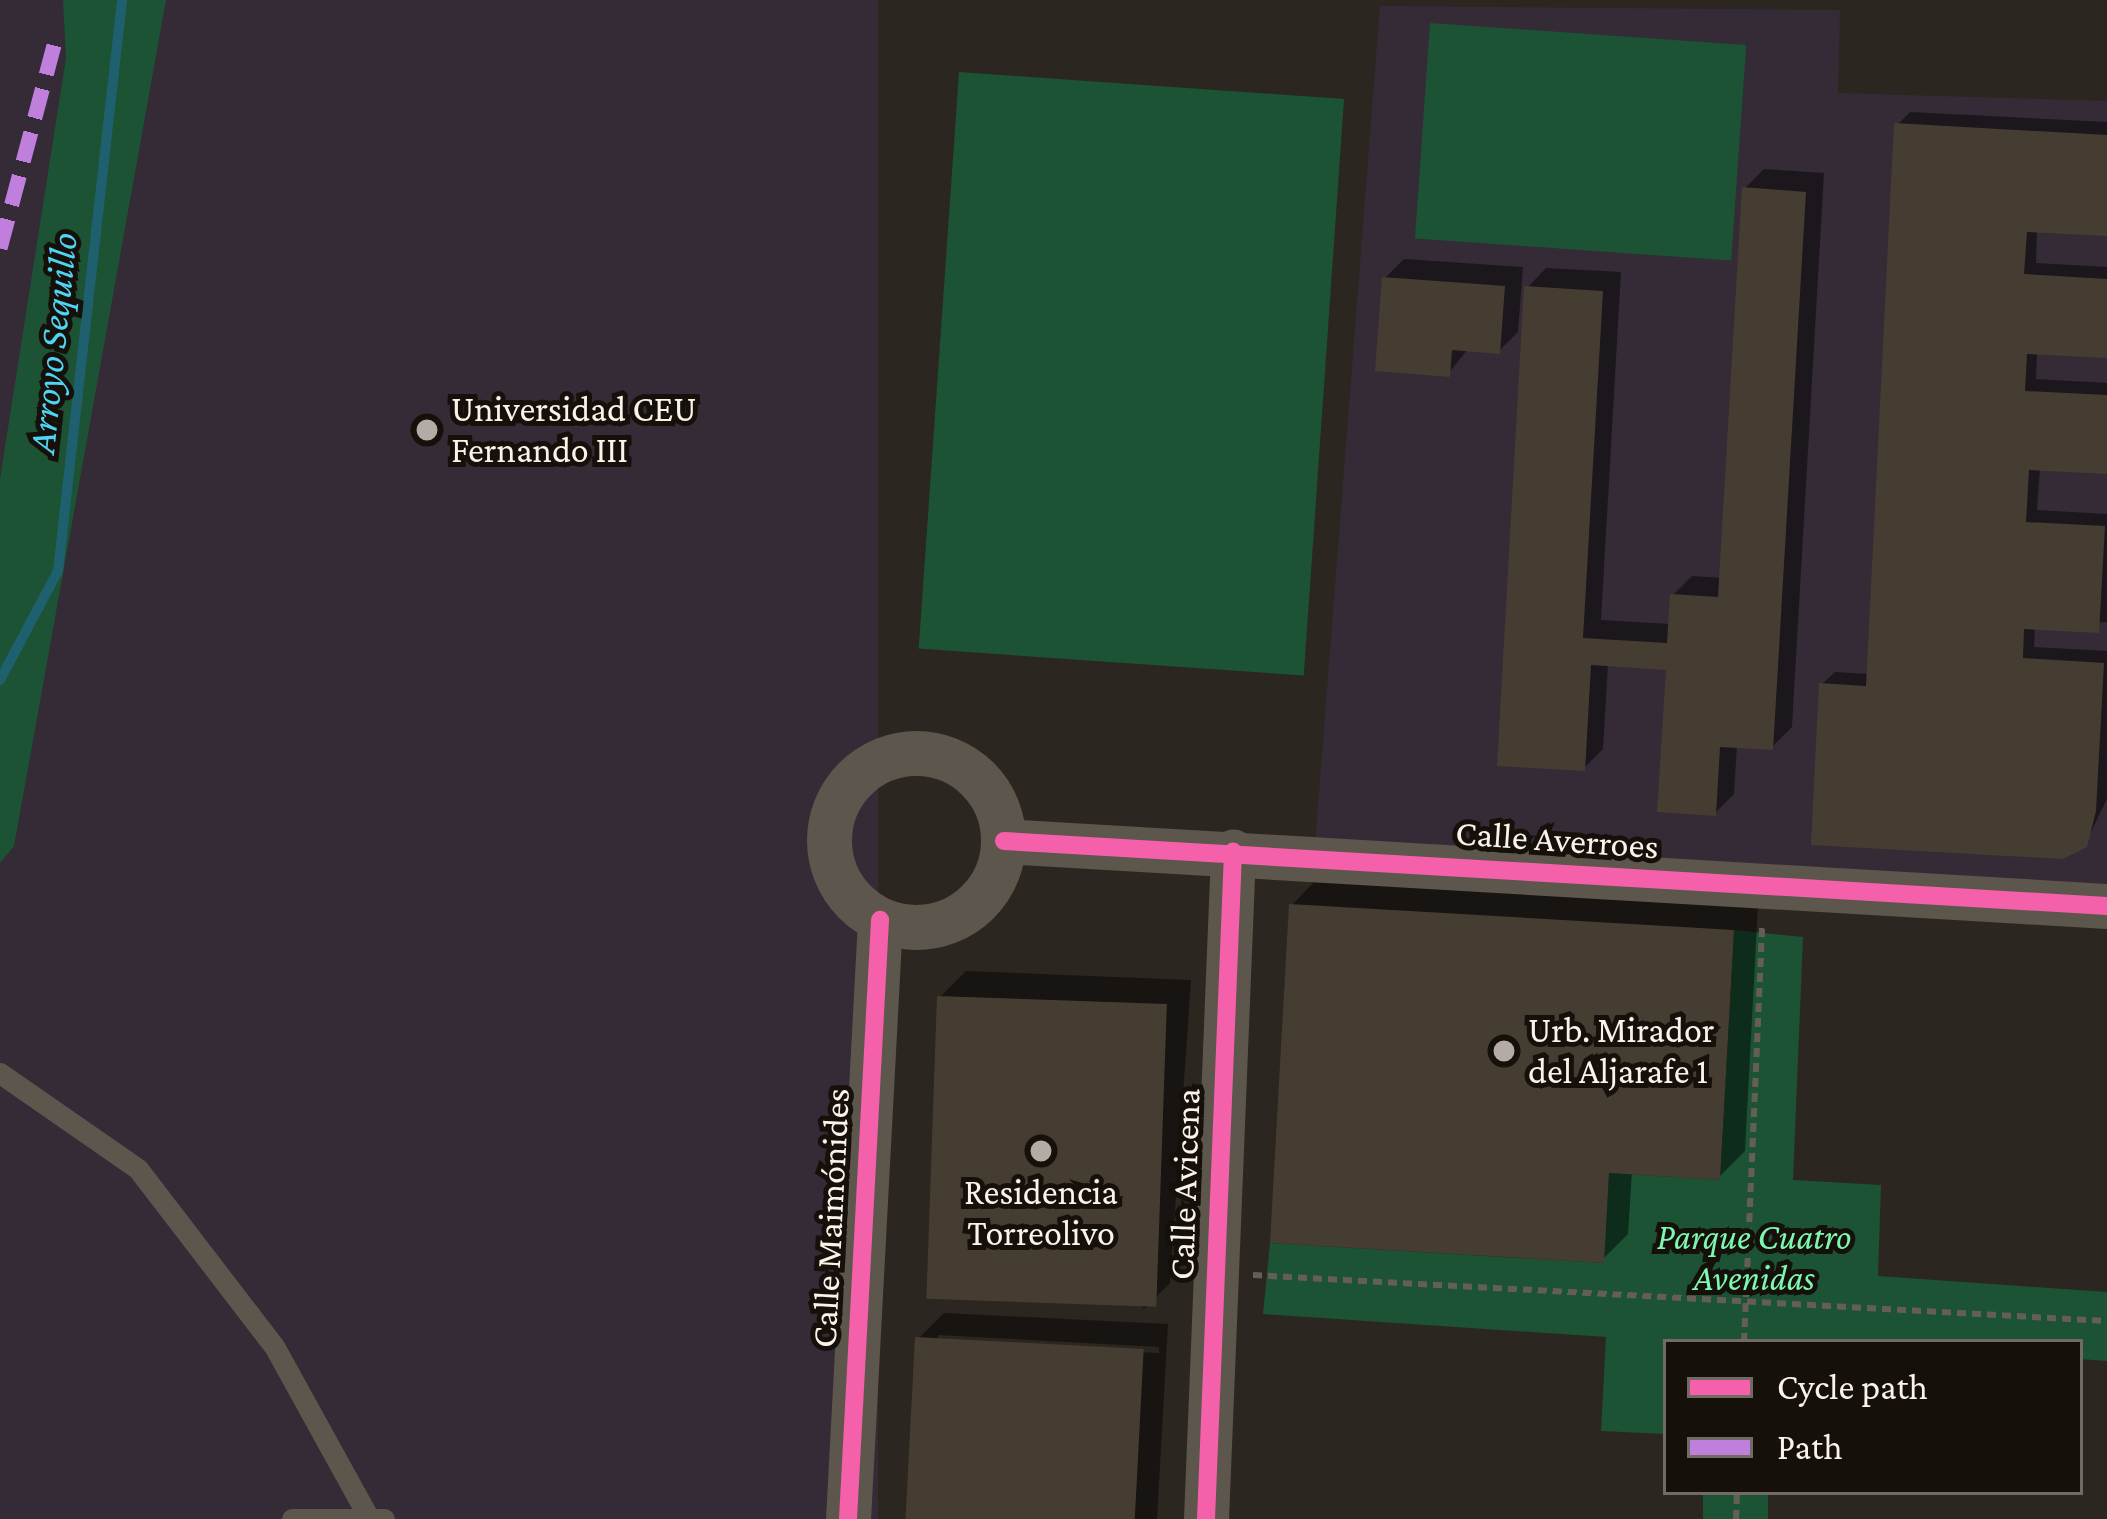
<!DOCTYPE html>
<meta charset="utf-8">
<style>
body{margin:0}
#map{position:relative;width:2107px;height:1519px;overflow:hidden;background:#2c2620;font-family:"Crimson Pro",serif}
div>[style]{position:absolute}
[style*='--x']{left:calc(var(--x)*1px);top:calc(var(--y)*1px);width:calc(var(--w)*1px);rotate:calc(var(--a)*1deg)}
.education>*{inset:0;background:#342b37;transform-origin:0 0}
.green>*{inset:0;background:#1c5335;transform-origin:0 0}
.shadow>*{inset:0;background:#0007}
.stream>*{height:10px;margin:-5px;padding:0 5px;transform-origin:5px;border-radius:5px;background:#1f606e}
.building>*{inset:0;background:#463d32;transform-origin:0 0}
.path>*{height:6px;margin-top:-3px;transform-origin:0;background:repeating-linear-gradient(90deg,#655e57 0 9px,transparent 0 15px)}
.lane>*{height:21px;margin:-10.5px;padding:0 10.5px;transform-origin:10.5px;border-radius:10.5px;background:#5d564c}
.street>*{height:45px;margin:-22.5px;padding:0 22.5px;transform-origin:22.5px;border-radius:22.5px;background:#5d564c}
.street>.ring{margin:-22.5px;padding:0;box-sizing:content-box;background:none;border:45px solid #5d564c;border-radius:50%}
.quiet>*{height:15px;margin-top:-7.5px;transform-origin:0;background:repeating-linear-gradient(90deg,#c07fdc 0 30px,transparent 0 45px)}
.cycleway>*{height:18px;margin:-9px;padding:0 9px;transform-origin:9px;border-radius:9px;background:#f560ab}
.dots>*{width:33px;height:33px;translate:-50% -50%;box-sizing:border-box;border:6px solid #16100b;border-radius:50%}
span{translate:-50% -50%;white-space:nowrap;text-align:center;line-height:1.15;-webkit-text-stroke:10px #16100b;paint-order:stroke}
.poi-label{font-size:36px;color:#fbf2eb}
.left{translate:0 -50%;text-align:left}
.street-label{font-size:36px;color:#fbf2eb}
.park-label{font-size:36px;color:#7cf8b0;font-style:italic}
.water-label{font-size:39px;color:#50d4f4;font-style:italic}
.legend{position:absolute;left:1663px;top:1339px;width:420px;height:156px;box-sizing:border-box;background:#16100b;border:3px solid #726a65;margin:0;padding:15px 21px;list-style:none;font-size:36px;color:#fbf2eb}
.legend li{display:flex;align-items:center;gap:24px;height:60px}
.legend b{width:60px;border:3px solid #726a65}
</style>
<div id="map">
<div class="education">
<div style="left:0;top:0;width:878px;height:1519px"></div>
<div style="clip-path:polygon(1380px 6px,1840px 10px,1838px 93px,2107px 101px,2107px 895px,1315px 845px)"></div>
</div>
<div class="green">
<div style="clip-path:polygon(63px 0,166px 0,14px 846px,0 863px,0 479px,66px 58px)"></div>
<div style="left:1430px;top:23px;width:317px;height:216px;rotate:4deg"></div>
<div style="left:959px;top:72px;width:386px;height:578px;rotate:4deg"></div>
<div style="clip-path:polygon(1734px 930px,1803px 937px,1793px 1180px,1881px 1185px,1878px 1276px,2107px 1292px,2107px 1361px,2080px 1359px,2080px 1342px,1666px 1342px,1666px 1434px,1601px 1431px,1606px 1337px,1263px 1314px,1270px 1243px,1603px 1263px,1609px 1173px,1720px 1180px)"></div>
<div style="left:1703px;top:1492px;width:65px;height:27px"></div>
</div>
<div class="shadow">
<div style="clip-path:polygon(1910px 112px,2107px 122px,2107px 233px,2037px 230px,2036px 263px,2107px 267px,2107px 354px,2037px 352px,2036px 379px,2107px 383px,2107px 471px,2040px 468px,2037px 510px,2107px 514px,2107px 622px,2035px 627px,2034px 647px,2107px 651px,2107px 799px,2085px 844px,1822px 684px,1835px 672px,1869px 674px,1897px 125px)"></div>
<div style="clip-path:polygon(1764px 169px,1824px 173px,1792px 727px,1772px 747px,1737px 745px,1734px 794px,1715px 813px,1669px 667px,1608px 664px,1603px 749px,1584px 768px,1527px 288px,1546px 268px,1621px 272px,1601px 620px,1671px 624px,1673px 595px,1692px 576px,1723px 578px,1745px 188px)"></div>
<div style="clip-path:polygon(1404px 259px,1523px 267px,1518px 332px,1499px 351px,1468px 349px,1448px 374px,1385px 278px)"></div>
<div style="clip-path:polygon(1317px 879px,1758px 905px,1745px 1151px,1719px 1177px,1632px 1171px,1628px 1234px,1602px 1260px,1292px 905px)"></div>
<div style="clip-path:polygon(966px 971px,1191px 980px,1170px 1283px,1144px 1309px,940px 997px)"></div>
<div style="clip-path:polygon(evenodd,944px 1313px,1168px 1324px,1157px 1519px,906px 1519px,918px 1339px,944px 1313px,938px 1335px,1159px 1347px,1159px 1353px,938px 1342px,938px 1335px)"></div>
</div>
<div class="stream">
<div style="--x:0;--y:680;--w:123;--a:-62"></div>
<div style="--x:58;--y:571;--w:575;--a:-83.6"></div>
</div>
<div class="building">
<div style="clip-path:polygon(1894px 123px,2107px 135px,2107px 236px,2027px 232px,2024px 274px,2107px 279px,2107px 358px,2027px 354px,2025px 391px,2107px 395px,2107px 474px,2029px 470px,2026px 522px,2105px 526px,2099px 633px,2024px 629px,2023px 658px,2104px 663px,2096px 811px,2087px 847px,2063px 859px,1811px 845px,1819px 683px,1866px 686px)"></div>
<div style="clip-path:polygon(1742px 187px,1806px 192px,1773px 750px,1720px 747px,1716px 816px,1657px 812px,1666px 670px,1591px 665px,1585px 771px,1497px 766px,1524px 286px,1603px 291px,1583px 638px,1667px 643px,1670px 594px,1718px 597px)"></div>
<div style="clip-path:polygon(1382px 277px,1505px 286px,1500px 354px,1452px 350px,1450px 377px,1375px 371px)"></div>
<div style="clip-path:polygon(1289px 904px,1734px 930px,1720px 1180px,1609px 1173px,1604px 1263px,1270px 1243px)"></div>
<div style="left:937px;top:996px;width:230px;height:303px;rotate:2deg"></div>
<div style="left:915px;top:1337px;width:229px;height:182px;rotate:3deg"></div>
</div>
<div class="path">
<div style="--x:1253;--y:1275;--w:855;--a:3.08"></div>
<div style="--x:1744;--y:1342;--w:416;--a:-87.5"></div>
<div style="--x:1736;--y:1519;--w:27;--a:-88"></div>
</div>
<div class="lane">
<div style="--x:0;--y:1073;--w:168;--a:34.8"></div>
<div style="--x:138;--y:1169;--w:223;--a:52.5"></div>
<div style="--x:274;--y:1346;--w:191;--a:61.1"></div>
<div style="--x:292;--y:1519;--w:92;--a:0"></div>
</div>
<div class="street">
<div class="ring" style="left:829px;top:753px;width:129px;height:129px"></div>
<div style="--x:1004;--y:841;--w:1105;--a:3.37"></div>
<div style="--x:848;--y:1519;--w:600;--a:-86.94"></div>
<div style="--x:1206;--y:1519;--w:668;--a:-87.68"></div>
</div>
<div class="quiet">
<div style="--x:0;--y:248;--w:214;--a:-75.1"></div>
</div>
<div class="cycleway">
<div style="--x:1004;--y:841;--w:1105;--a:3.37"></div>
<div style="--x:848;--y:1519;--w:600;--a:-86.94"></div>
<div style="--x:1206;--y:1519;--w:668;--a:-87.68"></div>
</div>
<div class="dots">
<div style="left:427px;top:430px;background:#b3aba4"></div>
<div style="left:1504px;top:1051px;background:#b3aba4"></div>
<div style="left:1041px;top:1151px;background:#b3aba4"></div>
</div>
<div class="poi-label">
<span class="left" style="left:451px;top:430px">Universidad CEU<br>Fernando III</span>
<span class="left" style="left:1528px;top:1051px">Urb. Mirador<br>del Aljarafe 1</span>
<span style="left:1041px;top:1213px">Residencia<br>Torreolivo</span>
</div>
<div class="street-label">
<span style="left:1557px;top:840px;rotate:4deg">Calle Averroes</span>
<span style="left:1185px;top:1184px;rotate:-88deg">Calle Avicena</span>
<span style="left:831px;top:1218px;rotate:-87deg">Calle Maimónides</span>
</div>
<div class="park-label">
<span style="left:1754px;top:1258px">Parque Cuatro<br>Avenidas</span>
</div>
<div class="water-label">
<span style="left:53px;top:343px;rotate:-84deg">Arroyo Sequillo</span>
</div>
<ul class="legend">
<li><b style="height:15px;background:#f560ab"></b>Cycle path</li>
<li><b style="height:15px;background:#c07fdc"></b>Path</li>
</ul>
</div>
